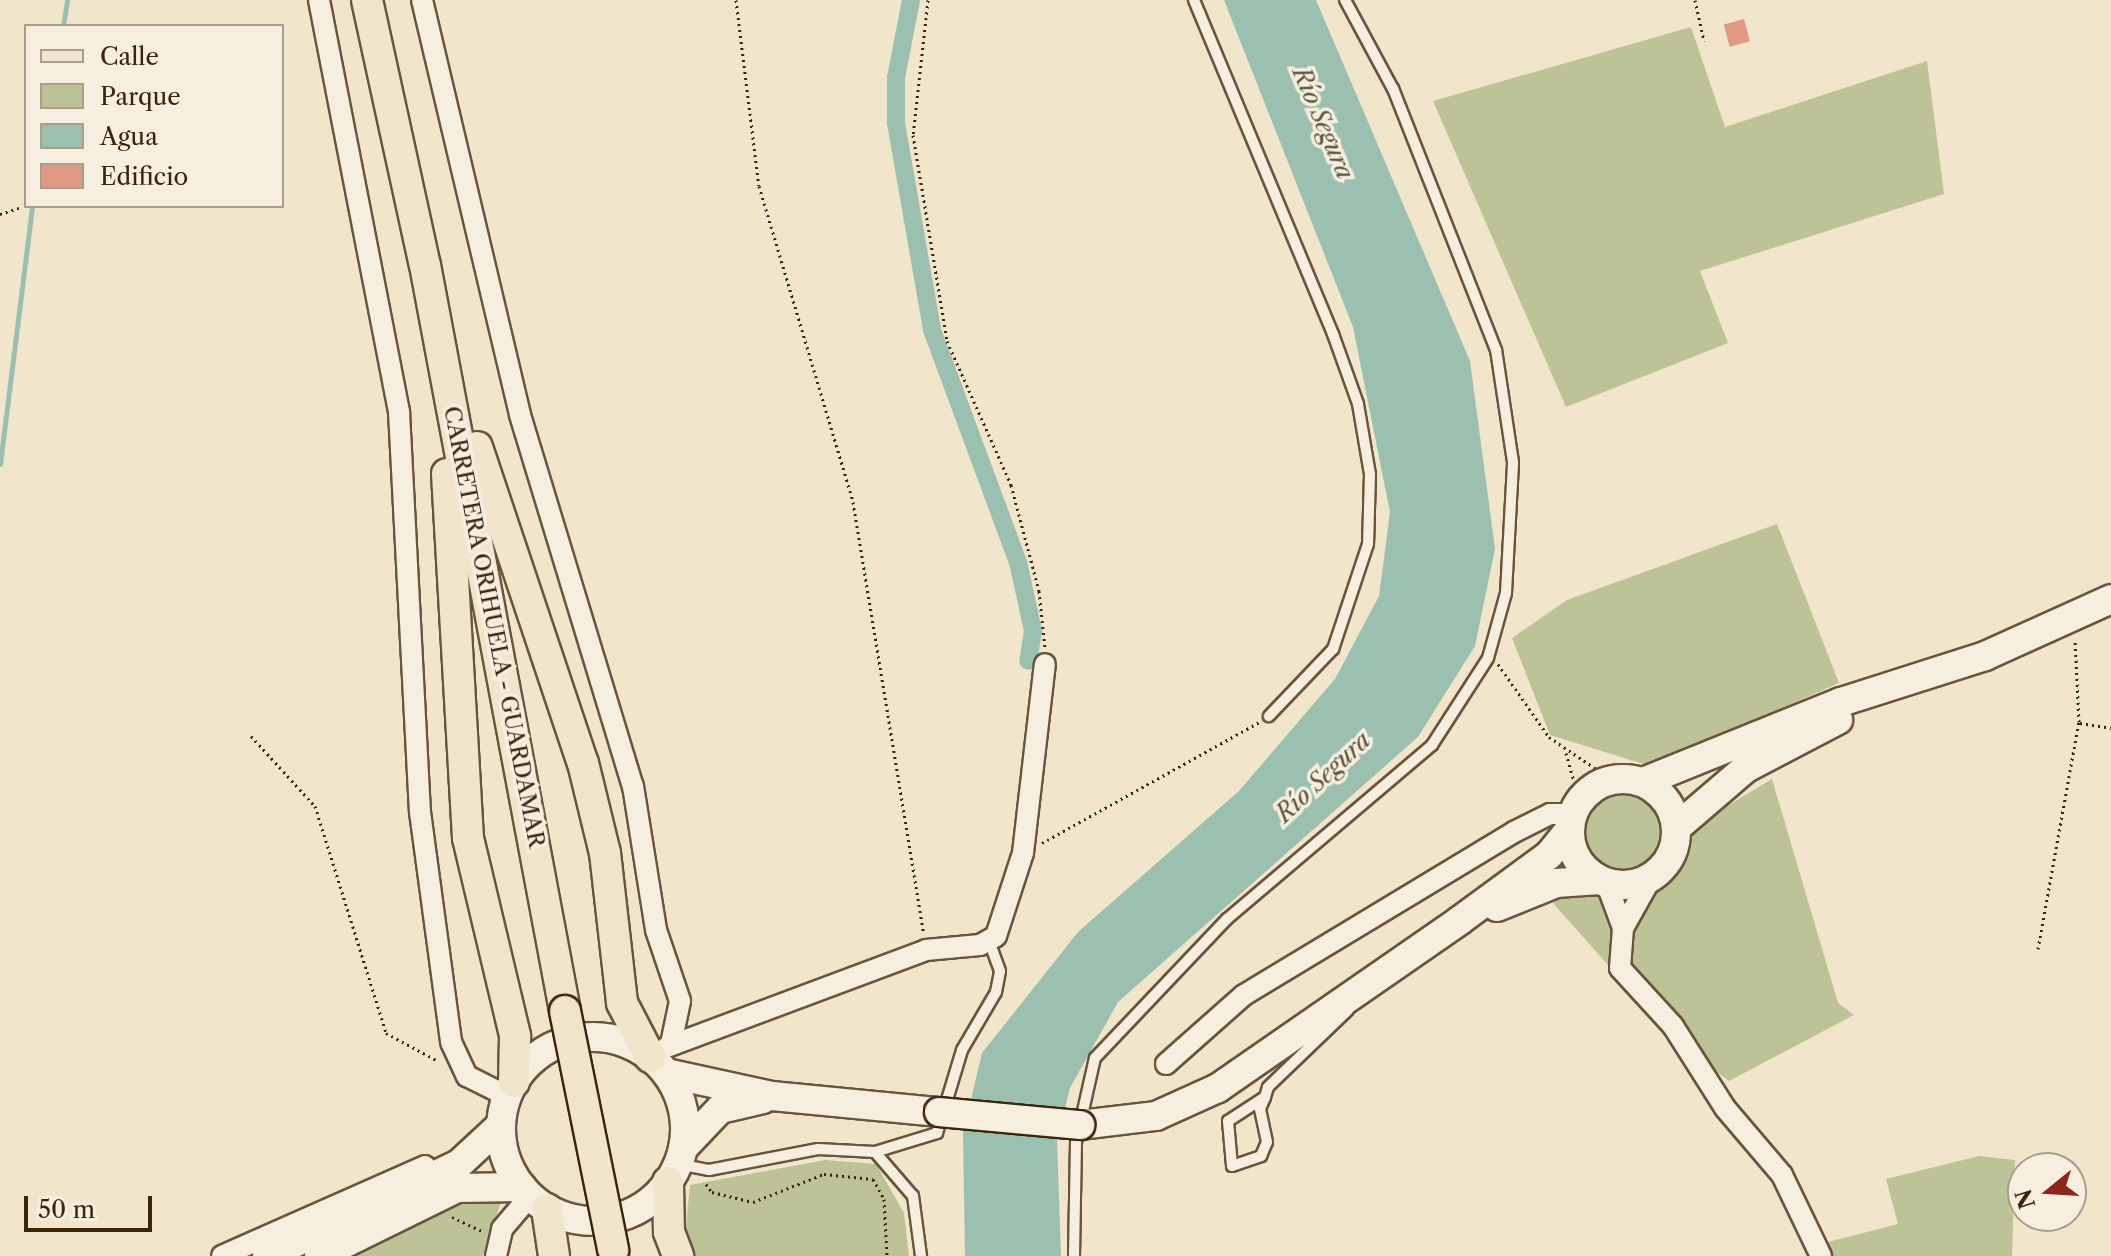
<!DOCTYPE html>
<meta charset="utf-8">
<style>
body{margin:0}
#map{position:relative;width:2111px;height:1256px;overflow:hidden;background:#f1e5cc;font-family:"Libre Caslon Text",serif}
div>[style]{position:absolute}
[style*='--x']{left:calc(var(--x)*1px);top:calc(var(--y)*1px);width:calc(var(--w)*1px);rotate:calc(var(--a)*1deg)}
.green>*{inset:0;background:#bdc396}
.water>*{inset:0;background:#9cc0b0}
.stream>*{height:5px;margin:-2.5px;padding:0 2.5px;transform-origin:2.5px;border-radius:2.5px;background:#9cc0b0}
.canal>*{height:18px;margin:-9px;padding:0 9px;transform-origin:9px;border-radius:9px;background:#9cc0b0}
.building>*{inset:0;background:#e09a84;transform-origin:0 0}
.path>*{height:3px;margin-top:-1.5px;transform-origin:0;background:repeating-linear-gradient(90deg,#3b250c 0 2px,transparent 0 6px)}
.roads{filter:drop-shadow(2px 0 #68553c) drop-shadow(-2px 0 #68553c) drop-shadow(0 2px #68553c) drop-shadow(0 -2px #68553c)}
.lane>*{height:10px;margin:-5px;padding:0 5px;transform-origin:5px;border-radius:5px;background:#f6eede}
.street>*{height:20px;margin:-10px;padding:0 10px;transform-origin:10px;border-radius:10px;background:#f6eede}
.secondary>*{height:28px;margin:-14px;padding:0 14px;transform-origin:14px;border-radius:14px;background:#f6eede}
.secondary>.ring{margin:-14px;padding:0;box-sizing:content-box;background:none;border:28px solid #f6eede;border-radius:50%}
.primary>*{height:30px;margin:-15px;padding:0 15px;transform-origin:15px;border-radius:15px;background:#f1e5cc}
.bridges{filter:drop-shadow(2px 0 #3b250c) drop-shadow(-2px 0 #3b250c) drop-shadow(0 2px #3b250c) drop-shadow(0 -2px #3b250c)}
.secondary-bridge>*{height:28px;margin:-14px;padding:0 14px;transform-origin:14px;border-radius:14px;background:#f6eede}
.primary-bridge>*{height:30px;margin:-15px;padding:0 15px;transform-origin:15px;border-radius:15px;background:#f1e5cc}
span{translate:-50% -50%;white-space:nowrap;text-align:center;line-height:1.15;-webkit-text-stroke:7px #f6eede;paint-order:stroke}
.street-label{font-size:22px;color:#3b250c}
.water-label{font-size:24px;color:#58543d;font-style:italic}
.legend{position:absolute;left:24px;top:24px;width:260px;height:184px;box-sizing:border-box;background:#f6eede;border:2px solid #ab9e8a;margin:0;padding:10px 14px;list-style:none;font-size:24px;color:#3b250c}
.legend li{display:flex;align-items:center;gap:16px;height:40px}
.legend b{width:40px;border:2px solid #ab9e8a}
.north{position:absolute;left:2007px;top:1152px;width:80px;height:80px;box-sizing:border-box;background:#f6eede;border:2px solid #ab9e8a;border-radius:50%;rotate:252deg;font-size:22px;font-weight:700;line-height:32px;text-align:center;color:#3b250c}
.north::after{content:'';display:block;margin:auto;width:28px;height:36px;background:#8f2418;clip-path:polygon(50% 0,100% 100%,50% 72%,0 100%)}
.scale{position:absolute;left:24px;top:1196px;width:128px;height:36px;box-sizing:border-box;border:4px solid #3b250c;border-top:0;padding-left:10px;font-size:24px;line-height:28px;white-space:nowrap;color:#3b250c;-webkit-text-stroke:6px #f6eede;paint-order:stroke}
</style>
<div id="map">
<div class="green">
<div style="clip-path:polygon(1691px 27px,1725px 127px,1927px 61px,1944px 194px,1700px 271px,1728px 343px,1566px 407px,1433px 101px)"></div>
<div style="clip-path:polygon(1777px 524px,1839px 683px,1650px 766px,1550px 735px,1512px 638px,1567px 600px)"></div>
<div style="clip-path:polygon(1772px 779px,1838px 1003px,1854px 1015px,1729px 1081px,1677px 1043px,1553px 903px,1611px 872px,1594px 862px,1581px 831px,1604px 794px,1617px 789px,1650px 800px,1662px 817px,1662px 845px)"></div>
<div style="clip-path:polygon(1979px 1156px,2015px 1160px,2012px 1256px,1825px 1256px,1828px 1242px,1898px 1224px,1886px 1179px)"></div>
<div style="clip-path:polygon(825px 1160px,876px 1164px,904px 1213px,909px 1256px,694px 1256px,685px 1235px,690px 1185px)"></div>
<div style="clip-path:polygon(490px 1194px,501px 1202px,483px 1256px,342px 1256px,463px 1198px)"></div>
</div>
<div class="water">
<div style="clip-path:polygon(1224px 0,1316px 0,1470px 361px,1495px 549px,1475px 646px,1418px 737px,1118px 1002px,1070px 1088px,1057px 1141px,1061px 1256px,965px 1256px,963px 1133px,982px 1053px,1078px 932px,1239px 791px,1335px 679px,1379px 596px,1390px 512px,1353px 327px)"></div>
</div>
<div class="stream">
<div style="--x:63;--y:26;--w:26;--a:-81"></div>
<div style="--x:0;--y:464;--w:260;--a:-82.9"></div>
</div>
<div class="canal">
<div style="--x:911;--y:0;--w:79;--a:100.9"></div>
<div style="--x:896;--y:78;--w:45;--a:90"></div>
<div style="--x:896;--y:123;--w:210;--a:80.1"></div>
<div style="--x:932;--y:330;--w:247;--a:69.7"></div>
<div style="--x:1018;--y:562;--w:71;--a:77.7"></div>
<div style="--x:1033;--y:631;--w:30;--a:99"></div>
</div>
<div class="building">
<div style="left:1744px;top:19px;width:23px;height:21px;rotate:75deg"></div>
</div>
<div class="path">
<div style="--x:736;--y:0;--w:187;--a:83"></div>
<div style="--x:759;--y:186;--w:330;--a:73.4"></div>
<div style="--x:853;--y:502;--w:435;--a:80.7"></div>
<div style="--x:928;--y:0;--w:136;--a:96.3"></div>
<div style="--x:913;--y:135;--w:209;--a:80.6"></div>
<div style="--x:947;--y:341;--w:158;--a:66"></div>
<div style="--x:1011;--y:485;--w:110;--a:75.2"></div>
<div style="--x:1039;--y:591;--w:57;--a:84"></div>
<div style="--x:1695;--y:0;--w:42;--a:77.6"></div>
<div style="--x:0;--y:214;--w:20;--a:-18"></div>
<div style="--x:1498;--y:664;--w:89;--a:55.1"></div>
<div style="--x:1549;--y:737;--w:75;--a:34.1"></div>
<div style="--x:2080;--y:723;--w:31;--a:9"></div>
<div style="--x:251;--y:736;--w:95;--a:47.6"></div>
<div style="--x:315;--y:806;--w:238;--a:72.6"></div>
<div style="--x:386;--y:1033;--w:59;--a:28.3"></div>
<div style="--x:1566;--y:753;--w:48;--a:74.2"></div>
<div style="--x:1042;--y:843;--w:248;--a:-29.1"></div>
<div style="--x:2038;--y:949;--w:231;--a:-79.8"></div>
<div style="--x:2079;--y:722;--w:81;--a:-92.8"></div>
<div style="--x:706;--y:1184;--w:10;--a:53"></div>
<div style="--x:712;--y:1192;--w:42;--a:13.7"></div>
<div style="--x:753;--y:1202;--w:76;--a:-21.5"></div>
<div style="--x:824;--y:1174;--w:49;--a:5.8"></div>
<div style="--x:873;--y:1179;--w:23;--a:61"></div>
<div style="--x:884;--y:1199;--w:57;--a:87"></div>
<div style="--x:452;--y:1217;--w:35;--a:25"></div>
</div>
<div class="roads">
<div class="lane">
<div style="--x:1194;--y:0;--w:362;--a:67.4"></div>
<div style="--x:1333;--y:334;--w:74;--a:70.3"></div>
<div style="--x:1358;--y:404;--w:71;--a:80.3"></div>
<div style="--x:1370;--y:474;--w:70;--a:91.6"></div>
<div style="--x:1368;--y:544;--w:111;--a:108.4"></div>
<div style="--x:1333;--y:649;--w:93;--a:133.7"></div>
<div style="--x:1265;--y:1097;--w:44;--a:147"></div>
<div style="--x:1228;--y:1121;--w:45;--a:84.9"></div>
<div style="--x:1232;--y:1166;--w:31;--a:-19"></div>
<div style="--x:1261;--y:1156;--w:15;--a:-67"></div>
<div style="--x:1267;--y:1142;--w:34;--a:-102"></div>
<div style="--x:1260;--y:1109;--w:13;--a:-67"></div>
<div style="--x:1265;--y:1097;--w:10;--a:-73"></div>
<div style="--x:1268;--y:1087;--w:111;--a:-43.9"></div>
<div style="--x:875;--y:1152;--w:65;--a:-17"></div>
<div style="--x:937;--y:1133;--w:87;--a:-73.2"></div>
<div style="--x:962;--y:1050;--w:67;--a:-59.6"></div>
<div style="--x:996;--y:992;--w:21;--a:-79"></div>
<div style="--x:1000;--y:971;--w:32;--a:-110"></div>
<div style="--x:678;--y:1164;--w:32;--a:11"></div>
<div style="--x:709;--y:1170;--w:111;--a:-10.9"></div>
<div style="--x:818;--y:1149;--w:57;--a:3"></div>
<div style="--x:875;--y:1152;--w:58;--a:49.2"></div>
<div style="--x:913;--y:1196;--w:61;--a:82.4"></div>
<div style="--x:1074;--y:1256;--w:114;--a:-89"></div>
<div style="--x:1076;--y:1142;--w:86;--a:-77.3"></div>
<div style="--x:1095;--y:1058;--w:192;--a:-46.5"></div>
<div style="--x:1227;--y:919;--w:269;--a:-40.3"></div>
<div style="--x:1432;--y:745;--w:103;--a:-57.2"></div>
<div style="--x:1488;--y:658;--w:67;--a:-74.5"></div>
<div style="--x:1506;--y:593;--w:131;--a:-86.9"></div>
<div style="--x:1513;--y:462;--w:113;--a:-98.6"></div>
<div style="--x:1496;--y:350;--w:281;--a:-111.5"></div>
<div style="--x:1393;--y:89;--w:101;--a:-118.3"></div>
</div>
<div class="street">
<div style="--x:319;--y:0;--w:420;--a:79"></div>
<div style="--x:399;--y:412;--w:401;--a:87"></div>
<div style="--x:420;--y:812;--w:232;--a:82.3"></div>
<div style="--x:451;--y:1042;--w:38;--a:65"></div>
<div style="--x:467;--y:1076;--w:45;--a:26.6"></div>
<div style="--x:422;--y:0;--w:426;--a:76.7"></div>
<div style="--x:520;--y:415;--w:388;--a:73.1"></div>
<div style="--x:633;--y:786;--w:146;--a:80.9"></div>
<div style="--x:656;--y:930;--w:75;--a:71.3"></div>
<div style="--x:680;--y:1001;--w:44;--a:101.8"></div>
<div style="--x:1651;--y:878;--w:57;--a:119.2"></div>
<div style="--x:1623;--y:928;--w:40;--a:94.3"></div>
<div style="--x:1620;--y:968;--w:79;--a:47.6"></div>
<div style="--x:1673;--y:1026;--w:97;--a:57.6"></div>
<div style="--x:1725;--y:1108;--w:88;--a:49.6"></div>
<div style="--x:1782;--y:1175;--w:90;--a:64.3"></div>
<div style="--x:1606;--y:882;--w:49;--a:69.7"></div>
<div style="--x:667;--y:1047;--w:277;--a:-20.5"></div>
<div style="--x:926;--y:950;--w:54;--a:-5.3"></div>
<div style="--x:980;--y:945;--w:18;--a:-29"></div>
<div style="--x:996;--y:936;--w:87;--a:-72"></div>
<div style="--x:1023;--y:853;--w:190;--a:-83.4"></div>
<div style="--x:1166;--y:1064;--w:104;--a:-41.5"></div>
<div style="--x:1244;--y:995;--w:315;--a:-31.1"></div>
<div style="--x:1514;--y:832;--w:40;--a:-26.6"></div>
<div style="--x:1550;--y:814;--w:22;--a:0"></div>
<div style="--x:222;--y:1256;--w:222;--a:-23.9"></div>
<div style="--x:496;--y:1256;--w:28;--a:-77"></div>
<div style="--x:502;--y:1229;--w:43;--a:-49.7"></div>
</div>
<div class="secondary">
<div class="ring" style="left:1570px;top:779px;width:78px;height:78px"></div>
<div style="--x:1643;--y:782;--w:214;--a:-22"></div>
<div style="--x:1841;--y:702;--w:151;--a:-17.7"></div>
<div style="--x:1985;--y:656;--w:138;--a:-24.3"></div>
<div style="--x:1676;--y:828;--w:92;--a:-40.6"></div>
<div style="--x:1746;--y:768;--w:104;--a:-27.6"></div>
<div style="--x:1497;--y:907;--w:64;--a:-22.1"></div>
<div style="--x:1556;--y:883;--w:44;--a:-3.9"></div>
<div class="ring" style="left:501px;top:1037px;width:156px;height:156px"></div>
<div style="--x:666;--y:1073;--w:108;--a:12.2"></div>
<div style="--x:772;--y:1096;--w:168;--a:5.5"></div>
<div style="--x:1080;--y:1125;--w:77;--a:-6.8"></div>
<div style="--x:1156;--y:1116;--w:68;--a:-24.3"></div>
<div style="--x:1218;--y:1088;--w:293;--a:-34.7"></div>
<div style="--x:1459;--y:921;--w:112;--a:-36.3"></div>
<div style="--x:1549;--y:855;--w:33;--a:-51"></div>
<div style="--x:683;--y:1148;--w:54;--a:-46.5"></div>
<div style="--x:720;--y:1109;--w:44;--a:-13.1"></div>
<div style="--x:267;--y:1256;--w:213;--a:-25.6"></div>
<div style="--x:459;--y:1164;--w:57;--a:-42.9"></div>
<div style="--x:319;--y:1256;--w:154;--a:-26.2"></div>
<div style="--x:457;--y:1188;--w:65;--a:-0.9"></div>
</div>
<div class="primary">
<div style="--x:367;--y:0;--w:271;--a:77.7"></div>
<div style="--x:425;--y:265;--w:759;--a:79.37"></div>
<div style="--x:477;--y:447;--w:333;--a:71.5"></div>
<div style="--x:583;--y:763;--w:93;--a:76.3"></div>
<div style="--x:605;--y:853;--w:151;--a:83.5"></div>
<div style="--x:622;--y:1003;--w:61;--a:62.6"></div>
<div style="--x:447;--y:474;--w:365;--a:86.7"></div>
<div style="--x:468;--y:838;--w:204;--a:76.6"></div>
<div style="--x:515;--y:1036;--w:46;--a:91.2"></div>
<div style="--x:668;--y:1182;--w:50;--a:88.9"></div>
<div style="--x:669;--y:1232;--w:26;--a:69"></div>
<div style="--x:547;--y:1209;--w:48;--a:81.5"></div>
</div>
</div>
<div class="bridges">
<div class="secondary-bridge">
<div style="--x:939;--y:1112;--w:142;--a:5.3"></div>
</div>
<div class="primary-bridge">
<div style="--x:565;--y:1011;--w:244;--a:78.6"></div>
</div>
</div>
<div class="street-label">
<span style="left:494px;top:627px;rotate:79deg">CARRETERA ORIHUELA - GUARDAMAR</span>
</div>
<div class="water-label">
<span style="left:1323px;top:123px;rotate:67deg">Río Segura</span>
<span style="left:1323px;top:777px;rotate:-43deg">Río Segura</span>
</div>
<ul class="legend">
<li><b style="height:10px;background:#f1e5cc"></b>Calle</li>
<li><b style="height:22px;background:#bdc396"></b>Parque</li>
<li><b style="height:22px;background:#9cc0b0"></b>Agua</li>
<li><b style="height:22px;background:#e09a84"></b>Edificio</li>
</ul>
<div class="north">N</div>
<div class="scale">50 m</div>
</div>
